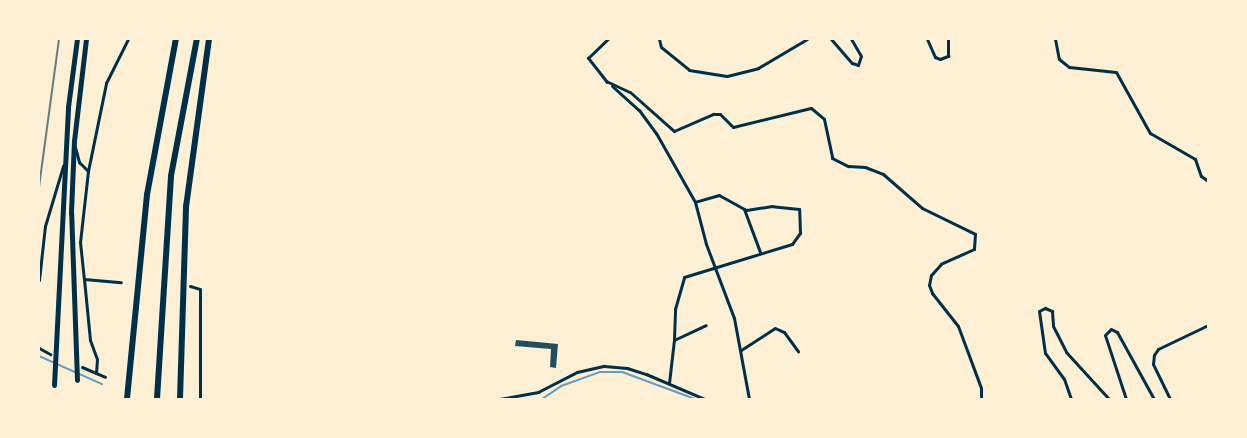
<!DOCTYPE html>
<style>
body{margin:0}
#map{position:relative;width:1247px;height:438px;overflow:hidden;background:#fdf0d5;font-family:Poppins,sans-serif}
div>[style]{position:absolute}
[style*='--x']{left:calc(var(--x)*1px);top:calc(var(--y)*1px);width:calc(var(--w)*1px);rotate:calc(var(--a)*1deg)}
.stream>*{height:2px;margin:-1px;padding:0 1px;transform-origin:1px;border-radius:1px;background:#669bbc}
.building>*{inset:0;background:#264d5e}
.minor>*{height:3px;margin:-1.5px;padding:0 1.5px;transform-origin:1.5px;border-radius:1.5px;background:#003049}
.trunk>*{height:5px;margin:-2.5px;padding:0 2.5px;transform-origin:2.5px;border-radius:2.5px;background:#003049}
.motorway>*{height:5.5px;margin:-2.75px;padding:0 2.75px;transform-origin:2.75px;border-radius:2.75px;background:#003049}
.rail>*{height:2px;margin:-1px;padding:0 1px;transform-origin:1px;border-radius:1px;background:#657d81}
span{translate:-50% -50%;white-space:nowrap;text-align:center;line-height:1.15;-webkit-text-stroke:5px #fdf0d5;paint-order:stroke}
.frame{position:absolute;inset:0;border:40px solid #fdf0d5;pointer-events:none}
</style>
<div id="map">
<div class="stream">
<div style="--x:39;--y:356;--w:69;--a:24"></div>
<div style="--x:542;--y:399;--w:23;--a:-34"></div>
<div style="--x:561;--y:386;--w:41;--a:-19.7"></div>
<div style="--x:600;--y:372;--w:22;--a:0"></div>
<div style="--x:622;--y:372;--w:78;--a:20.3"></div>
</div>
<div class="building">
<div style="clip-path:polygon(516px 340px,558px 344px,556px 368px,550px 367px,551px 349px,515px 346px)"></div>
</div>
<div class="minor">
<div style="--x:659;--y:39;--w:8;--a:76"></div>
<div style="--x:661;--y:47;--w:36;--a:39"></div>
<div style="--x:689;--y:70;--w:38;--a:9"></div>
<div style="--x:727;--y:76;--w:32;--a:-14"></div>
<div style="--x:758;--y:68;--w:57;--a:-30.6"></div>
<div style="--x:831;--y:39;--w:32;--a:49"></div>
<div style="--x:852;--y:63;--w:6;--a:18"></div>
<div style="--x:858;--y:65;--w:9;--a:-72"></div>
<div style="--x:861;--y:56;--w:20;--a:-120"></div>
<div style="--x:927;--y:39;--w:20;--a:66"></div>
<div style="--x:935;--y:57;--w:5;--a:22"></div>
<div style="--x:940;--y:59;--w:9;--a:-21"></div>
<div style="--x:948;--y:56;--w:17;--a:-90"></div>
<div style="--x:1055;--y:39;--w:20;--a:79"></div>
<div style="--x:1059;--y:59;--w:13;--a:39"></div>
<div style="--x:1069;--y:67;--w:47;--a:6.1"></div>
<div style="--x:1116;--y:72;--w:70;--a:60.9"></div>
<div style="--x:1150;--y:133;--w:52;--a:30"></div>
<div style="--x:1195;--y:159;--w:18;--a:71"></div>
<div style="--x:1201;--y:176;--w:9;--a:36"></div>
<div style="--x:606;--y:81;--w:26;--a:25"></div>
<div style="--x:630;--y:92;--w:59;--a:41.6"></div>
<div style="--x:674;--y:131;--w:43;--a:-23.6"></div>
<div style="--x:713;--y:114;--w:7;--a:0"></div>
<div style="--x:720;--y:114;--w:18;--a:45"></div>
<div style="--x:733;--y:127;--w:80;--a:-13.7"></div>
<div style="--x:811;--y:108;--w:17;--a:40"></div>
<div style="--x:824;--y:119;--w:40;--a:78"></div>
<div style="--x:832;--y:158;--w:18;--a:27"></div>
<div style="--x:848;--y:166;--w:17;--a:3"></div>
<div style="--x:865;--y:167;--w:19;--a:21"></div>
<div style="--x:883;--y:174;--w:52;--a:41.1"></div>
<div style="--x:922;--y:208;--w:59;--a:26.1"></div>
<div style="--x:975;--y:234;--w:15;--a:94"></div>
<div style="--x:974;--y:249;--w:36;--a:156"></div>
<div style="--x:941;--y:264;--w:15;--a:132"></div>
<div style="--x:931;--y:275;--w:10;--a:101"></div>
<div style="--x:929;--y:285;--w:9;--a:69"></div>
<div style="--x:932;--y:293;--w:42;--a:51.8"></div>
<div style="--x:958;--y:326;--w:66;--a:69.6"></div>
<div style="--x:981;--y:388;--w:11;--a:90"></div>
<div style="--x:607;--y:82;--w:31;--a:-128"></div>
<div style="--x:588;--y:58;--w:28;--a:-44"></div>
<div style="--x:612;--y:86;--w:36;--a:42"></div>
<div style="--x:639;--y:110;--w:29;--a:54"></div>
<div style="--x:656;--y:133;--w:79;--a:60.5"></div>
<div style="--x:695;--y:202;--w:43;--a:75.3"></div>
<div style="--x:706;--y:244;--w:79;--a:69.3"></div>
<div style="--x:734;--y:318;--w:82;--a:79.5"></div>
<div style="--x:75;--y:147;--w:16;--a:75"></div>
<div style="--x:79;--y:162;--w:13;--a:45"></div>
<div style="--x:88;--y:171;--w:71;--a:96.4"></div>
<div style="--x:80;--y:242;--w:37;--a:84"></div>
<div style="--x:84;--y:279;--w:37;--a:5"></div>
<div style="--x:88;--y:171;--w:90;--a:-78.4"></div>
<div style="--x:106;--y:83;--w:49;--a:-63.4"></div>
<div style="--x:744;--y:209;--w:46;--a:69.6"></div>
<div style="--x:84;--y:279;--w:61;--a:84.4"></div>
<div style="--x:90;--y:340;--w:20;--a:70"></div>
<div style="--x:97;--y:359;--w:14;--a:94"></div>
<div style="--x:39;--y:280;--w:54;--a:-83.7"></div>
<div style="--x:45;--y:226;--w:63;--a:-73.3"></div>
<div style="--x:190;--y:286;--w:10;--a:17"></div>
<div style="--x:200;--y:289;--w:110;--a:90"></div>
<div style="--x:674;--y:340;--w:31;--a:-88"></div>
<div style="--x:675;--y:309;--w:33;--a:-74"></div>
<div style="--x:684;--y:277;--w:113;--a:-17"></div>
<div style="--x:792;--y:244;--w:14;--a:-54"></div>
<div style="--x:800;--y:233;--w:24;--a:-92"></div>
<div style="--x:799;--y:209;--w:27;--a:-174"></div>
<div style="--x:772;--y:206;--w:26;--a:171"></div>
<div style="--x:746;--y:210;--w:31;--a:-151"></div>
<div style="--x:719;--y:195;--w:25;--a:164"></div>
<div style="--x:39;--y:348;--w:13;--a:29"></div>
<div style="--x:741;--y:350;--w:40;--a:-32.9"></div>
<div style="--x:775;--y:328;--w:10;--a:24"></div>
<div style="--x:784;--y:332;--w:24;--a:54"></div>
<div style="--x:82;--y:367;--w:25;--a:23"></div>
<div style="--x:669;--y:383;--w:43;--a:-83.4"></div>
<div style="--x:674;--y:340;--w:35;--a:-25"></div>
<div style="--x:499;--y:399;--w:40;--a:-10"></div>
<div style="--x:538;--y:392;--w:44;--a:-27.1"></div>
<div style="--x:577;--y:372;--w:28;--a:-13"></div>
<div style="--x:604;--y:366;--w:23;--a:5"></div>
<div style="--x:627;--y:368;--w:20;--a:18"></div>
<div style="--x:646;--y:374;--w:64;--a:23"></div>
<div style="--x:1071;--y:399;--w:21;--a:-109"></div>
<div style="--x:1064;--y:379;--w:32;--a:-126"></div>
<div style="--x:1045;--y:353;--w:42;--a:-98.1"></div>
<div style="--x:1039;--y:311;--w:7;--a:-27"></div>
<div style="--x:1045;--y:308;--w:8;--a:23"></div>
<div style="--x:1052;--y:311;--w:15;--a:86"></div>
<div style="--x:1053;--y:326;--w:29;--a:63"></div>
<div style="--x:1066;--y:352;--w:64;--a:47.5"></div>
<div style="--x:1126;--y:399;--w:67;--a:-108.2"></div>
<div style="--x:1105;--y:335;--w:8;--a:-45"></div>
<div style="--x:1111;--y:329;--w:7;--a:27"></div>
<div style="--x:1117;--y:332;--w:77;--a:61.1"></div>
<div style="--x:1170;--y:399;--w:39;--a:-116"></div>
<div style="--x:1153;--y:364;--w:9;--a:-84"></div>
<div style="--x:1154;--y:355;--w:7;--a:-56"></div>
<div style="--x:1158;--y:349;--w:55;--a:-25.6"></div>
</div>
<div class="trunk">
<div style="--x:77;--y:380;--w:168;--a:-92"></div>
<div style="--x:71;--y:212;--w:71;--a:-87.6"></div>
<div style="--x:74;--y:141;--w:103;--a:-83.3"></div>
<div style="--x:54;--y:385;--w:278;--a:-87.1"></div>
<div style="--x:68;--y:107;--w:69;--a:-82.5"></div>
</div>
<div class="motorway">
<div style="--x:127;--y:399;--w:205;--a:-84.4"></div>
<div style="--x:147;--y:195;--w:159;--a:-79.5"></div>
<div style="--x:157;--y:399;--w:223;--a:-86.4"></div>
<div style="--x:171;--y:176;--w:139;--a:-79.3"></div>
<div style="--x:180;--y:399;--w:192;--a:-88.2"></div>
<div style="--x:186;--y:207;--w:170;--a:-82.2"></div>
</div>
<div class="rail">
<div style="--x:39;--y:187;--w:149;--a:-82.3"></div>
</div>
<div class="frame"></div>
</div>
